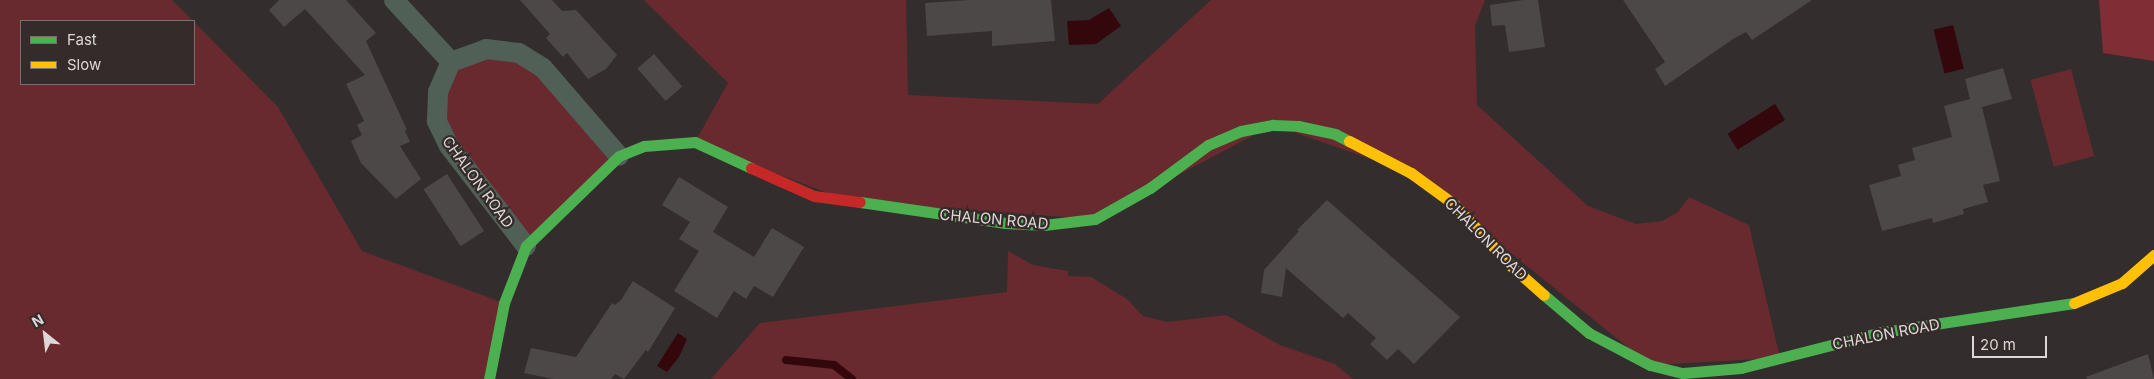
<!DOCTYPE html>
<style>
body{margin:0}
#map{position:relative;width:2154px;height:379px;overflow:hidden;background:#332d2d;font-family:Inter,sans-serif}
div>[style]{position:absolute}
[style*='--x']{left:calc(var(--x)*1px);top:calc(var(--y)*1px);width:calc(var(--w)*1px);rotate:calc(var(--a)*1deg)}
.green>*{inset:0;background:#682a2f;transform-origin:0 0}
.forest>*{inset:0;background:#802d36}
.water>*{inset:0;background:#34070d;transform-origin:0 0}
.stream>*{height:8px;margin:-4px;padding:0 4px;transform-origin:4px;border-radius:4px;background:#34070d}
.building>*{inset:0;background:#4d4848;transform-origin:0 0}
.street>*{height:20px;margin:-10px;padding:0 10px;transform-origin:10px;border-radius:10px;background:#506056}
.fast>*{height:11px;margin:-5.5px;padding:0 5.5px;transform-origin:5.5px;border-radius:5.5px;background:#4caf50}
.slow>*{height:11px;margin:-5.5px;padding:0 5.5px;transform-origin:5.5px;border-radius:5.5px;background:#ffc107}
.jam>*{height:11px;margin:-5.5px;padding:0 5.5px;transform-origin:5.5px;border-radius:5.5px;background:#c62828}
span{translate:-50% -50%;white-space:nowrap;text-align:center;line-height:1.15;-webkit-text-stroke:4.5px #352b2b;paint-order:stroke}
.street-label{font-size:15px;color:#ded7d7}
.legend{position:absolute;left:20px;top:20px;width:175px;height:65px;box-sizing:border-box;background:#352b2b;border:1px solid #797070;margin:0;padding:6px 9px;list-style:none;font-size:15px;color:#ded7d7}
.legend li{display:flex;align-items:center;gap:10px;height:25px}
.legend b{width:25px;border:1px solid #797070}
.north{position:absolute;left:20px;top:309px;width:50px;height:50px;-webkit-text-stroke:4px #352b2b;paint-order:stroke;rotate:331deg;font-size:14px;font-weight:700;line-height:20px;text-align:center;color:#ded7d7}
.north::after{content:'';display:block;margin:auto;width:18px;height:22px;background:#ded7d7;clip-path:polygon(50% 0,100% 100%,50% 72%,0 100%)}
.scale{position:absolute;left:1972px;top:336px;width:75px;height:22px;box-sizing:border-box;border:2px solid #ded7d7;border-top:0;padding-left:6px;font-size:15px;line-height:18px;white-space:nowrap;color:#ded7d7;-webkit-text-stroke:4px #352b2b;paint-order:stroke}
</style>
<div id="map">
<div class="green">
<div style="clip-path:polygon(0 0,172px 0,193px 21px,21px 21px,21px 84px,194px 84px,194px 22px,278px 107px,362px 251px,504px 303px,489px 379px,0 379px)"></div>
<div style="clip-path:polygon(644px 0,906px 0,908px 95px,1098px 104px,1211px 0,1485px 0,1475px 26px,1477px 105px,1588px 206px,1636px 224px,1662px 221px,1678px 212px,1689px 197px,1749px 225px,1780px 358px,1650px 365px,1411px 173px,1273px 125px,1095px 219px,851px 202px,695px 142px,728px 83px)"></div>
<div style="clip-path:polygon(519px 53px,619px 156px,526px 246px,449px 146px,438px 92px,451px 62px)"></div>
<div style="left:2071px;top:69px;width:90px;height:42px;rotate:75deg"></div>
<div style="clip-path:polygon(1008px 251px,1033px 265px,1068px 271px,1068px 276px,1091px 277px,1127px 299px,1143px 316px,1167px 322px,1226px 315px,1280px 345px,1335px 364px,1353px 379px,711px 379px,760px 323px,1007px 292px)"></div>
</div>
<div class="forest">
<div style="clip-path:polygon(2099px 0,2154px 0,2154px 61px,2103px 53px)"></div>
</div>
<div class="water">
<div style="clip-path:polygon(1109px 8px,1121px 26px,1096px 44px,1069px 45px,1067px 21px,1089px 20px)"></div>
<div style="left:1953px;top:25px;width:45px;height:20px;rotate:76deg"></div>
<div style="left:1775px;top:104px;width:19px;height:56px;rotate:58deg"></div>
<div style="clip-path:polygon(678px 333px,687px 339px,679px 357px,667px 372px,657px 366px)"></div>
</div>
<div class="stream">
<div style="--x:786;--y:360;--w:48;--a:5.9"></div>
<div style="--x:834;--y:365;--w:23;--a:38"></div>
</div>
<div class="building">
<div style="clip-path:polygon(279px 0,346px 0,376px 33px,366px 41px,407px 130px,405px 131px,410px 142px,400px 146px,421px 179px,396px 199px,361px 163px,351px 141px,362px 135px,357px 125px,364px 121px,346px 84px,365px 75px,305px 9px,284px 27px,269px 10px)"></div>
<div style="clip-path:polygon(520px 0,552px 0,562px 11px,576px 10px,617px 55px,606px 69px,588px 79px,567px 53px,563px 57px,546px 38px,550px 34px)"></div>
<div style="clip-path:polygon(969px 0,1051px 0,1055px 41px,992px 46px,992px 31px,927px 36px,925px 3px)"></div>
<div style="clip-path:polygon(1524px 0,1538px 0,1545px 47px,1509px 52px,1505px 25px,1492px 26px,1490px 5px)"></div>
<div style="clip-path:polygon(1623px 0,1812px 0,1752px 40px,1746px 32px,1733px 39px,1665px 86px,1655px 69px,1665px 62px)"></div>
<div style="left:654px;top:54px;width:43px;height:22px;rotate:49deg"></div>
<div style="clip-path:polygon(2003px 68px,2012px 99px,1982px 107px,2000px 181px,1983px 185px,1988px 202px,1963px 209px,1964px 214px,1933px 223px,1932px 218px,1882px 231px,1869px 185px,1901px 176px,1898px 165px,1915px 160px,1912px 148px,1952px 137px,1944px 106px,1970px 99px,1965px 79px)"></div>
<div style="left:447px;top:174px;width:68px;height:28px;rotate:57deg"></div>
<div style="clip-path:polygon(679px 177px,728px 207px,713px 232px,754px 257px,772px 228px,804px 247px,773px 297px,754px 286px,746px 299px,734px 291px,717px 318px,674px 291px,699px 251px,679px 239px,690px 222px,662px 205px)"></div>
<div style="clip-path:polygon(1327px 200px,1460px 317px,1414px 364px,1398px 349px,1387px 360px,1370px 344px,1376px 338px,1348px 313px,1343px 318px,1286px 268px,1282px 297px,1261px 293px,1264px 270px,1299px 231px,1297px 230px)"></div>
<div style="clip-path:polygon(633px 281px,675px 308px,648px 352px,646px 350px,624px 379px,615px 374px,611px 379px,553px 379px,524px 373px,531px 348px,576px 357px,612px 303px,615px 305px,621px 300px)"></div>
<div style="clip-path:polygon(2148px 354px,2154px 379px,2087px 379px,2086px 377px)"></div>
</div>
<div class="street">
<div style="--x:394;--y:0;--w:84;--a:47.4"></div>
<div style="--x:526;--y:246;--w:126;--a:-127.6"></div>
<div style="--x:449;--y:146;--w:28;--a:-116"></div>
<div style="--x:437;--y:121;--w:29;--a:-88"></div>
<div style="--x:438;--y:92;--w:33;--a:-67"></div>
<div style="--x:451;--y:62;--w:37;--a:-20"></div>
<div style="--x:486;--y:49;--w:33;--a:7"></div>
<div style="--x:519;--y:53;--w:28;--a:32"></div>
<div style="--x:543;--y:68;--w:116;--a:49.2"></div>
</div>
<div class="fast">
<div style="--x:860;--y:202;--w:147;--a:8.2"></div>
<div style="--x:1005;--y:223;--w:39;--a:3"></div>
<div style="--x:1044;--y:225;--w:51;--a:-6.7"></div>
<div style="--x:1095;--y:219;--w:63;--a:-29.4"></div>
<div style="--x:1150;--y:188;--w:72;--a:-36.6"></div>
<div style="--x:1208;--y:145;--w:36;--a:-23"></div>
<div style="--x:1241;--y:131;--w:33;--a:-11"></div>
<div style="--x:1273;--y:125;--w:25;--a:2"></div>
<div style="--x:1298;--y:126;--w:38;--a:12"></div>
<div style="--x:1335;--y:134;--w:16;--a:27"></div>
<div style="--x:1544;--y:295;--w:59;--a:40.2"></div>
<div style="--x:1589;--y:333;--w:69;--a:27.7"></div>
<div style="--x:1650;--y:365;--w:34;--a:14"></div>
<div style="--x:1683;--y:373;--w:58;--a:-4.9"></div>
<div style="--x:1741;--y:368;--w:146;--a:-14.3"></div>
<div style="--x:1882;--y:332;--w:194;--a:-8.6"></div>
<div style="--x:489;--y:379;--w:77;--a:-78.8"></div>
<div style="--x:504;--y:303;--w:61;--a:-68.9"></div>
<div style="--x:526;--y:246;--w:129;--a:-44.1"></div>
<div style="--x:619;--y:156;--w:27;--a:-22"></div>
<div style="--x:644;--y:146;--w:51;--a:-4.5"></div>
<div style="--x:695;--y:142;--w:62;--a:24.9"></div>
</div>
<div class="slow">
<div style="--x:1349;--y:141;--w:70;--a:27.3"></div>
<div style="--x:1411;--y:173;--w:54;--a:36"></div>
<div style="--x:1455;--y:205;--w:81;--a:47.5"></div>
<div style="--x:1510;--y:265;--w:45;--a:41.4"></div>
<div style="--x:2074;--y:303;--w:52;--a:-22.6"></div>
<div style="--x:2122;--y:283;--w:43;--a:-41.2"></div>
</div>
<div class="jam">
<div style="--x:751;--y:168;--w:69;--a:24"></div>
<div style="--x:814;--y:196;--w:46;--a:7.4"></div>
</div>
<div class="street-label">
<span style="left:478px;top:182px;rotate:54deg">CHALON ROAD</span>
<span style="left:994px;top:219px;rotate:5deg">CHALON ROAD</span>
<span style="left:1486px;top:239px;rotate:45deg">CHALON ROAD</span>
<span style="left:1886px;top:334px;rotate:-11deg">CHALON ROAD</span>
</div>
<ul class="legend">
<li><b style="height:6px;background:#4caf50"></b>Fast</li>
<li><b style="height:6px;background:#ffc107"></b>Slow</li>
</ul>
<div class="north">N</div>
<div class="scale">20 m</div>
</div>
